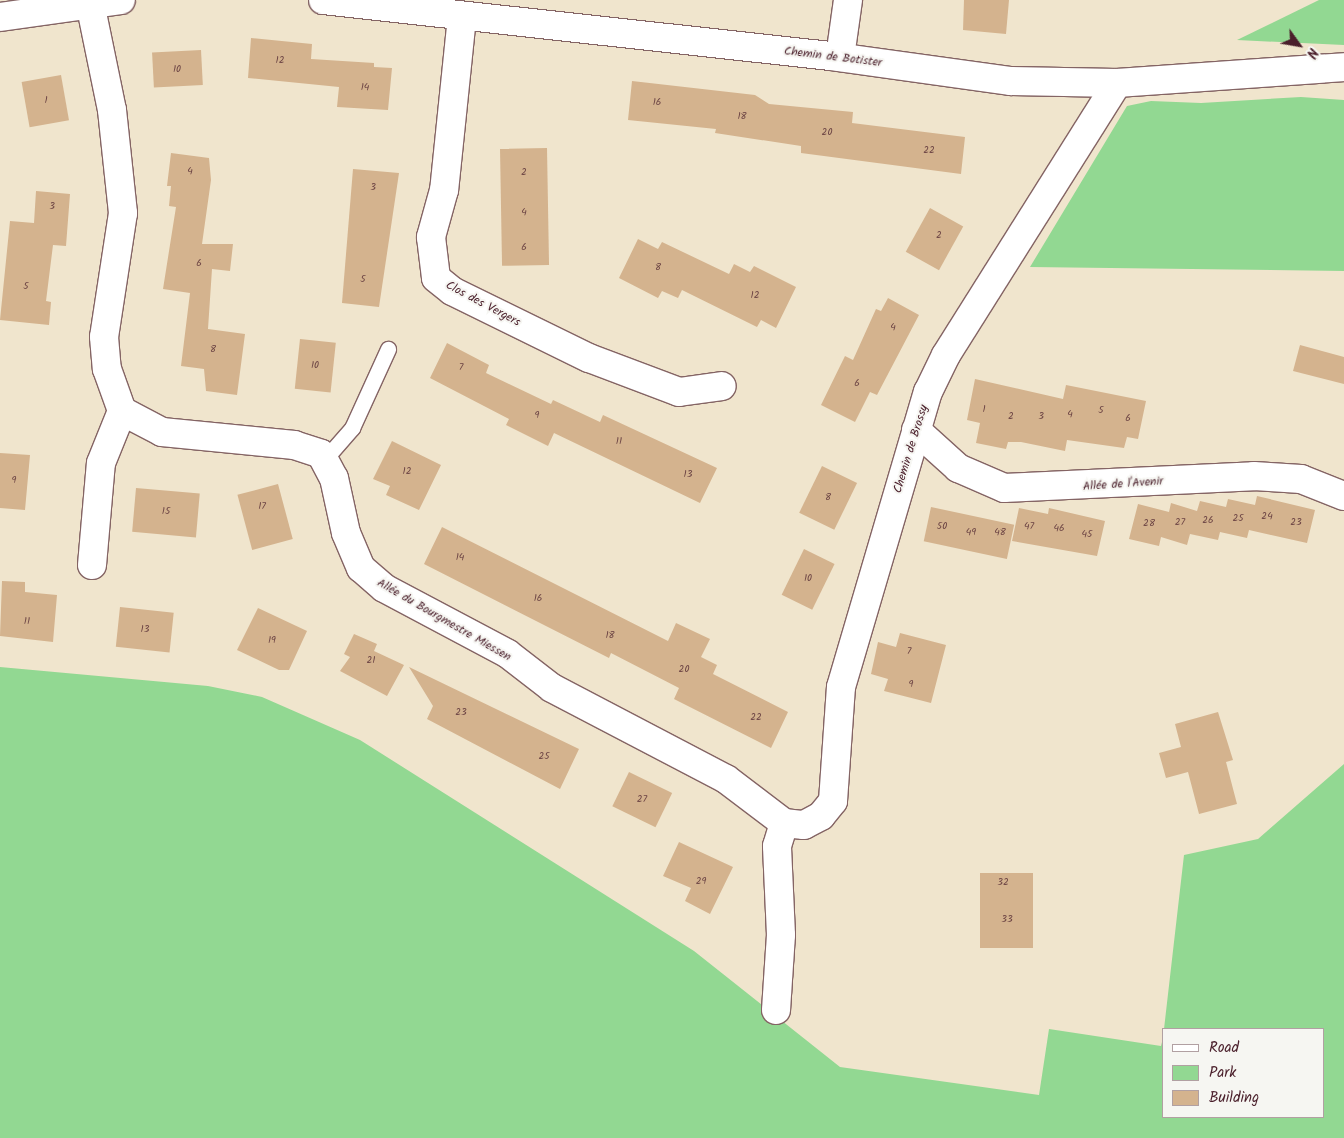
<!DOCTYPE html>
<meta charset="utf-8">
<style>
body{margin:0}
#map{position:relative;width:1344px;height:1138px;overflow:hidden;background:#f0e5cd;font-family:Kalam,sans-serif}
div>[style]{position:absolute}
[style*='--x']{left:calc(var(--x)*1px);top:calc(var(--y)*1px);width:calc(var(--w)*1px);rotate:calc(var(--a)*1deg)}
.green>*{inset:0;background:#92d892}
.building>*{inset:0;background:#d4b38e;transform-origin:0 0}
.roads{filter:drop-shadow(1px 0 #846464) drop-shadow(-1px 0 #846464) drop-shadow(0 1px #846464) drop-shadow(0 -1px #846464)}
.service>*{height:15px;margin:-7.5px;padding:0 7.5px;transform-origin:7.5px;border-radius:7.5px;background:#fff}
.minor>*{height:28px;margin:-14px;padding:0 14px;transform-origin:14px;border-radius:14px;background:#fff}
span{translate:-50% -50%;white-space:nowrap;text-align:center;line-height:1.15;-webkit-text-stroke:4px #f6f6f2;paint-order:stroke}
.number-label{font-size:10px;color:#6c4444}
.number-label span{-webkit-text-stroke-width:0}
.street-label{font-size:12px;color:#4a1f2b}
.legend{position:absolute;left:1162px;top:1028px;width:162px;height:90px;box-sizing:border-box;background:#f6f6f2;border:1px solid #b1a0a2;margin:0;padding:6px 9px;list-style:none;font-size:15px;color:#4a1f2b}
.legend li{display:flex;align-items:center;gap:10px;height:25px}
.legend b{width:25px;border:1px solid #b1a0a2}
.north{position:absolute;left:1274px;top:20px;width:50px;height:50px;-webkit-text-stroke:4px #f6f6f2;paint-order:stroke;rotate:122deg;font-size:14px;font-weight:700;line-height:20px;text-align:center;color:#4a1f2b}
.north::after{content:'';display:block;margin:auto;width:18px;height:22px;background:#4a1f2b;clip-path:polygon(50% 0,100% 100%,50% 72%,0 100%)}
</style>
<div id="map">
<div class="green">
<div style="clip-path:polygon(1319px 0,1344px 0,1344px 45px,1237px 40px)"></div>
<div style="clip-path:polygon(1301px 97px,1344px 100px,1344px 271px,1030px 267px,1127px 106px,1151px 101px,1201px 103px)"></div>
<div style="clip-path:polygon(0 667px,208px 686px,262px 697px,360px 740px,694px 951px,840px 1067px,1039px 1095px,1049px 1029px,1161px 1046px,1163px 1038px,1163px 1117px,1323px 1117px,1323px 1029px,1164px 1029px,1184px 855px,1258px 839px,1344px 764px,1344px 1138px,0 1138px)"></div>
</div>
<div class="building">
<div style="clip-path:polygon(964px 0,1009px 0,1006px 34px,963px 30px)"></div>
<div style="clip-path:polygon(251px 38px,312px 44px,311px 59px,374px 63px,374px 67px,392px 68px,388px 110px,337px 107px,339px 87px,248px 78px)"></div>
<div style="left:201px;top:50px;width:35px;height:49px;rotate:87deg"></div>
<div style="left:61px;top:75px;width:46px;height:40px;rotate:80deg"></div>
<div style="clip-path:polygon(632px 81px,755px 95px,769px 104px,853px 112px,852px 123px,965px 137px,961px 174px,801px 153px,801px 146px,715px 133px,716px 129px,628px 120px)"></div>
<div style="left:547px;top:148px;width:117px;height:47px;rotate:89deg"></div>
<div style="clip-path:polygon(171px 153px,209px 158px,211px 180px,202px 244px,233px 244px,230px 271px,212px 269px,208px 329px,245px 334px,237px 395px,206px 391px,204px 369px,181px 366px,190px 293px,163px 289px,176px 207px,169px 206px,171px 186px,167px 186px)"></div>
<div style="clip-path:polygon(353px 169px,399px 173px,379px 307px,342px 303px)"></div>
<div style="clip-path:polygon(36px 191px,70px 194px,66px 246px,53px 245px,46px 301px,51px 302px,49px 325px,0 320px,10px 221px,34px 223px)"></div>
<div style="left:930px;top:208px;width:38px;height:50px;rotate:29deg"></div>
<div style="clip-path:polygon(638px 239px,658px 249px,662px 242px,729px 274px,734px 264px,750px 272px,754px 266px,796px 287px,776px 328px,761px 320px,757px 327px,682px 290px,678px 298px,662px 291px,658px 298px,619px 278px)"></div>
<div style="clip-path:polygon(888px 298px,919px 315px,877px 395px,870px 392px,855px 422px,821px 405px,845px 356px,853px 360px,876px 309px,881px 311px)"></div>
<div style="left:300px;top:339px;width:36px;height:50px;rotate:6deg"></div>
<div style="clip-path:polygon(447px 343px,489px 365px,486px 373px,551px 404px,553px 400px,600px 422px,603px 415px,717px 468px,700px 503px,554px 433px,548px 446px,506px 425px,509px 419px,430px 378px)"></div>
<div style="clip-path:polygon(1300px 345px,1344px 357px,1344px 384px,1293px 371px)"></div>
<div style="clip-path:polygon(975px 379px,1063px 399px,1066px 385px,1146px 401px,1138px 439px,1127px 437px,1124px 448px,1067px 440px,1065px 451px,1021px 442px,1008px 442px,1006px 449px,976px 443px,980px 423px,967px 420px)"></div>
<div style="clip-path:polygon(392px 441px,441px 465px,419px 510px,386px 495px,390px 486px,373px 479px)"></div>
<div style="clip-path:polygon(0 453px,30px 455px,25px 510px,0 508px)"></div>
<div style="left:822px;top:466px;width:39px;height:52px;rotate:26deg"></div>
<div style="left:278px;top:484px;width:57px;height:42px;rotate:75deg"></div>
<div style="left:136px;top:488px;width:64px;height:44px;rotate:5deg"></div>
<div style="clip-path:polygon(1257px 496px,1315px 510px,1307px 543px,1249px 530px,1247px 538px,1220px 532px,1218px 540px,1190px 534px,1187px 545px,1161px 537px,1159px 546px,1129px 539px,1138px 504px,1169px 512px,1171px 503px,1197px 511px,1200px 501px,1226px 507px,1228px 499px,1255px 505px)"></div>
<div style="left:931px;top:507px;width:85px;height:35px;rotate:12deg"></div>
<div style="clip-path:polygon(1019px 508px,1048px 514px,1049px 508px,1105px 521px,1097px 556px,1012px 541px)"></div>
<div style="clip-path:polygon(442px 527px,668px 641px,676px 623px,710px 639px,701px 657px,717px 665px,713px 674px,788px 712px,771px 748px,674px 699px,679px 688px,611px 653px,609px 658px,424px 564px)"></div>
<div style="left:804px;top:549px;width:34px;height:51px;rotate:26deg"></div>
<div style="clip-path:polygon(2px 581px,25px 582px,25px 592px,57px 595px,53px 642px,0 636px)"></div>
<div style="left:120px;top:607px;width:54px;height:40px;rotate:6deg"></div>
<div style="clip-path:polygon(258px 608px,307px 631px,289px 670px,279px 670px,237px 650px)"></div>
<div style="clip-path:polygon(900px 633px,946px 645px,931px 703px,884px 691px,888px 679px,871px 674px,878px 642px,896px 647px)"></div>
<div style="clip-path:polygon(354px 634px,377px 644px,374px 651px,404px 665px,387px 696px,340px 671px,350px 657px,344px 654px)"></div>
<div style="clip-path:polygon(409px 667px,579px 749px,560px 789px,427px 719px,433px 706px)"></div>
<div style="clip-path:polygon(1218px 712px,1233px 760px,1226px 762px,1237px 804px,1199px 814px,1188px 772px,1166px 778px,1159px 753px,1181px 747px,1175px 724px)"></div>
<div style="left:629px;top:772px;width:48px;height:38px;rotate:26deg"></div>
<div style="clip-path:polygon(679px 842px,733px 867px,710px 914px,685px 901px,691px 888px,663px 876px)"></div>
<div style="left:980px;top:873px;width:53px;height:75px"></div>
</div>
<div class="roads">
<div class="service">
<div style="--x:324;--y:460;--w:43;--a:-48.8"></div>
<div style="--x:352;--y:428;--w:87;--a:-65.5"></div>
</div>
<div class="minor">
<div style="--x:323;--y:0;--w:510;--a:6.3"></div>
<div style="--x:830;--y:56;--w:183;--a:7.9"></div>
<div style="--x:1011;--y:81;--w:106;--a:1.1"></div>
<div style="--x:1117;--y:83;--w:228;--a:-4"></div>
<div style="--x:90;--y:3;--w:109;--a:78.4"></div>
<div style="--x:112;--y:110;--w:104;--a:83.9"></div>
<div style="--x:123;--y:213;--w:125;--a:98.7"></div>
<div style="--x:104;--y:337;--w:32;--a:85"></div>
<div style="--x:107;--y:369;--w:45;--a:70.3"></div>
<div style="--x:122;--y:411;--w:45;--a:27.7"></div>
<div style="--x:162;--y:432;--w:133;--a:5.6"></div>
<div style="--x:294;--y:445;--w:28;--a:18"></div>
<div style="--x:321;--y:454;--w:27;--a:62"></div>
<div style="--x:334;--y:478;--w:56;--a:77.7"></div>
<div style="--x:346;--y:533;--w:38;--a:67"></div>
<div style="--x:361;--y:568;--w:30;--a:41"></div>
<div style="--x:384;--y:588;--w:140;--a:28"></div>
<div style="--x:508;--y:654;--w:56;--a:37.7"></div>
<div style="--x:552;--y:688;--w:196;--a:27.6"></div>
<div style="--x:726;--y:779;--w:73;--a:37.2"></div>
<div style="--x:784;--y:823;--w:20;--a:6"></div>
<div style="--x:804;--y:825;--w:19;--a:-28"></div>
<div style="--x:821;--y:816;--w:19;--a:-51"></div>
<div style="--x:833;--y:801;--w:114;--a:-86"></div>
<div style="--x:841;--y:687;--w:308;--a:-73.6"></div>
<div style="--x:928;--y:392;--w:41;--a:-64.1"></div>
<div style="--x:946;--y:355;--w:321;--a:-57.8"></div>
<div style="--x:0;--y:17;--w:122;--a:-8"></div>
<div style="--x:462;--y:17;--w:174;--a:95.9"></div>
<div style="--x:444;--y:190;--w:49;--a:105.5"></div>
<div style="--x:431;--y:237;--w:41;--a:83"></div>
<div style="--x:436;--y:278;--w:21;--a:39"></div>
<div style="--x:452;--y:291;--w:153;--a:26.1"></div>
<div style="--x:589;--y:358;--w:96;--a:20.7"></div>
<div style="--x:679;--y:392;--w:43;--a:-7.9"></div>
<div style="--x:840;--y:57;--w:58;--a:-82"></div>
<div style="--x:916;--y:430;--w:57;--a:42.1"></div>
<div style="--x:958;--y:468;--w:50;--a:23.5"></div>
<div style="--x:1004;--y:488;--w:250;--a:-2.7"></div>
<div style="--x:1254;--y:476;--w:47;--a:3.7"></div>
<div style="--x:1301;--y:479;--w:46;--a:21.6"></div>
<div style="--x:92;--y:565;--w:102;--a:-85"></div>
<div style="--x:101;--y:463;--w:56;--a:-68"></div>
<div style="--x:776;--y:1010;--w:75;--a:-86.2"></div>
<div style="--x:781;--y:935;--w:89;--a:-92.6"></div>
<div style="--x:777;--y:846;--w:24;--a:-73"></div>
</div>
</div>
<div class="number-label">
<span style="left:280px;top:61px">12</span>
<span style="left:177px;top:70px">10</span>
<span style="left:365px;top:88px">14</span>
<span style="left:46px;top:101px">1</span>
<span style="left:657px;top:103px">16</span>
<span style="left:742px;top:117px">18</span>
<span style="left:827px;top:133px">20</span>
<span style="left:929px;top:151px">22</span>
<span style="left:190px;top:172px">4</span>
<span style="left:524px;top:173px">2</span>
<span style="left:373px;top:188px">3</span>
<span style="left:52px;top:207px">3</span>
<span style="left:524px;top:213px">4</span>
<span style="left:939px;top:236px">2</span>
<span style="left:524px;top:248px">6</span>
<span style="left:199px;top:264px">6</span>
<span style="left:658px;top:268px">8</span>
<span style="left:363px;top:280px">5</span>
<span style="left:26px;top:287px">5</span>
<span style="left:755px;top:296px">12</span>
<span style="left:893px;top:328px">4</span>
<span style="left:213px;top:350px">8</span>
<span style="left:315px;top:366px">10</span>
<span style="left:461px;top:368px">7</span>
<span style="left:857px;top:384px">6</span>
<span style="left:984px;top:410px">1</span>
<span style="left:1101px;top:411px">5</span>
<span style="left:1070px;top:415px">4</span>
<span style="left:537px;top:416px">9</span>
<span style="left:1011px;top:417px">2</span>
<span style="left:1041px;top:417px">3</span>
<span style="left:1128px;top:419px">6</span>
<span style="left:619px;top:442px">11</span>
<span style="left:407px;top:472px">12</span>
<span style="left:688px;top:475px">13</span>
<span style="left:14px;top:481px">9</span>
<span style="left:828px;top:498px">8</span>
<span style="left:262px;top:507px">17</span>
<span style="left:166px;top:512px">15</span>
<span style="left:1267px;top:517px">24</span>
<span style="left:1238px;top:519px">25</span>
<span style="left:1208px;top:521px">26</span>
<span style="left:1180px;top:523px">27</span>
<span style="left:1296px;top:523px">23</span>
<span style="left:1149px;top:524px">28</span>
<span style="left:942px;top:527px">50</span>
<span style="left:1029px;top:527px">47</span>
<span style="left:1059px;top:529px">46</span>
<span style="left:971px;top:533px">49</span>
<span style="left:1000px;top:533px">48</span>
<span style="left:1087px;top:535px">45</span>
<span style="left:460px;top:558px">14</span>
<span style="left:808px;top:579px">10</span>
<span style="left:538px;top:599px">16</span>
<span style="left:27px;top:622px">11</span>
<span style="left:145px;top:630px">13</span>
<span style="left:610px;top:636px">18</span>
<span style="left:272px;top:641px">19</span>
<span style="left:909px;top:652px">7</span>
<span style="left:371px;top:661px">21</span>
<span style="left:684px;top:670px">20</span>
<span style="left:911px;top:685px">9</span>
<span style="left:461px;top:713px">23</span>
<span style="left:756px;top:718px">22</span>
<span style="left:544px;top:757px">25</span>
<span style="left:642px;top:800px">27</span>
<span style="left:701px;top:882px">29</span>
<span style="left:1003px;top:883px">32</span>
<span style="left:1007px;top:920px">33</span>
</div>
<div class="street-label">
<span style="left:833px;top:57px;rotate:7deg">Chemin de Botister</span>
<span style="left:483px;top:304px;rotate:28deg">Clos des Vergers</span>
<span style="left:911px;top:449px;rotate:-73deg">Chemin de Brossy</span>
<span style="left:1123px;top:484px;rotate:-4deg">Allée de l'Avenir</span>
<span style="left:444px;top:620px;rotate:30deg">Allée du Bourgmestre Miessen</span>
</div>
<ul class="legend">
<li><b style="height:6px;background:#fff"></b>Road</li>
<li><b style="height:14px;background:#92d892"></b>Park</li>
<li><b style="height:14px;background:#d4b38e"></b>Building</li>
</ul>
<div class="north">N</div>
</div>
